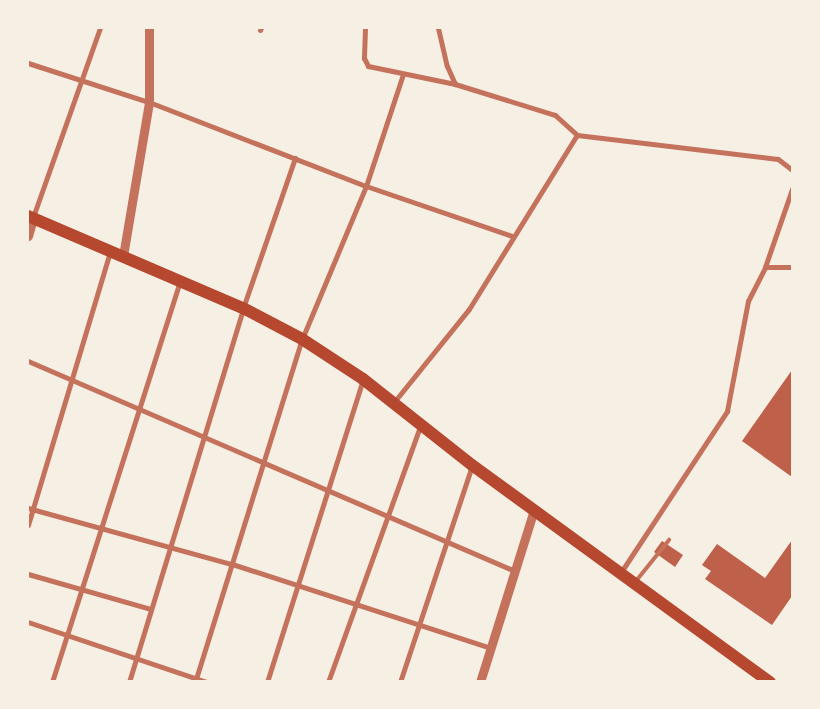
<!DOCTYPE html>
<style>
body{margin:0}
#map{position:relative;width:820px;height:709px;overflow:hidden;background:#f6efe4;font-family:"Nunito Sans",sans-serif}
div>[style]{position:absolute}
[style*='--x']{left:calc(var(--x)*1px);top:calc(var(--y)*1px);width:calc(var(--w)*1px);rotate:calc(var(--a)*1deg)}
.building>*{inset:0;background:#bf614a}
.service>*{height:4px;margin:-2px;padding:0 2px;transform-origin:2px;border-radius:2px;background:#c5725c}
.minor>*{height:5px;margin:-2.5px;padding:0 2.5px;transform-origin:2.5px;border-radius:2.5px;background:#c5725c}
.tertiary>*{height:9px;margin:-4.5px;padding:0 4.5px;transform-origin:4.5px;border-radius:4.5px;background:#c5725c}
.primary>*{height:12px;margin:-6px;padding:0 6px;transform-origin:6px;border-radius:6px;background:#b5482f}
span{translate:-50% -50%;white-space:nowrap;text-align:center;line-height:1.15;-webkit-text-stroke:4px #f6efe4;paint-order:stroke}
.frame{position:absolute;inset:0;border:29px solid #f6efe4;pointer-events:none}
</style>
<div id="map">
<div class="building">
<i style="clip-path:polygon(792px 370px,792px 477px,742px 441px)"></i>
<i style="clip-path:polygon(792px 540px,792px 596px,772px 625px,705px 579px,711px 571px,702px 565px,717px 544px,765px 578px)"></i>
<i style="clip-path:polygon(662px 541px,683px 555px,675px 567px,654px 552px)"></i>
</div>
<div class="service">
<i style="--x:636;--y:581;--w:53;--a:-51.2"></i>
</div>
<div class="minor">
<i style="--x:365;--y:28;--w:30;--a:92"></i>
<i style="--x:364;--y:58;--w:9;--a:63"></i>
<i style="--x:368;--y:66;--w:89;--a:11.7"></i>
<i style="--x:438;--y:28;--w:39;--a:77"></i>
<i style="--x:447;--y:66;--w:20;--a:66"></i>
<i style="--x:455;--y:84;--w:105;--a:17.2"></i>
<i style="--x:555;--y:115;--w:30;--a:42"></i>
<i style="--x:260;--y:30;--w:2;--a:-63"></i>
<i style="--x:28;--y:63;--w:127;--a:17.9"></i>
<i style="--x:149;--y:102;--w:233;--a:21.2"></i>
<i style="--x:366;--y:186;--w:154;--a:18.9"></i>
<i style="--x:577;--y:135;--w:202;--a:6.8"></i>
<i style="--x:778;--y:159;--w:18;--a:38"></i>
<i style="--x:33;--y:217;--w:201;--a:-70.5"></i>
<i style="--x:765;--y:267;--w:27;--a:0"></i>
<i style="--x:28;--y:361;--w:530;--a:23.33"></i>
<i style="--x:394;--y:402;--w:119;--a:-51.1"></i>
<i style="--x:469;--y:309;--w:205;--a:-58.2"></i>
<i style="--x:28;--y:508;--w:212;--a:15.4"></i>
<i style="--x:232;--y:564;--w:271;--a:18"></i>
<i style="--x:28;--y:525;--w:285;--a:-73.3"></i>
<i style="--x:621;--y:572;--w:193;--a:-56.6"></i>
<i style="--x:727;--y:411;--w:112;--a:-79.2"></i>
<i style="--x:748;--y:301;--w:38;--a:-63"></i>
<i style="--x:765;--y:267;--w:83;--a:-70.9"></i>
<i style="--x:28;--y:574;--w:128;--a:15.9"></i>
<i style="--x:28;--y:622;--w:188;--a:18.6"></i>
<i style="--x:52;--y:682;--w:422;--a:-72.3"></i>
<i style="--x:129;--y:682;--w:391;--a:-73"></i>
<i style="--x:243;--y:308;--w:159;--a:-70.9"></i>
<i style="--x:195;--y:682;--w:359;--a:-72.7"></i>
<i style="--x:302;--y:339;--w:166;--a:-67.3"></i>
<i style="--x:366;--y:186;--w:118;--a:-71.7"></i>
<i style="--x:267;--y:682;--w:317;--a:-72.4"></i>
<i style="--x:328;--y:682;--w:272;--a:-70.2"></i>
<i style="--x:400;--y:682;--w:228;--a:-71.6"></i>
</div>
<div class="tertiary">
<i style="--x:28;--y:236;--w:19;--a:-74"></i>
<i style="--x:123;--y:256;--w:156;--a:-80.4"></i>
<i style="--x:149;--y:102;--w:74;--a:-90"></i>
<i style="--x:480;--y:682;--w:180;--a:-72.6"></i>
</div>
<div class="primary">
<i style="--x:28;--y:216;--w:234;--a:23.2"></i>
<i style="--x:243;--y:308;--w:67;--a:27.7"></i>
<i style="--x:302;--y:339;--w:73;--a:33.3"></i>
<i style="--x:363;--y:379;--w:139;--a:38.3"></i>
<i style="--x:472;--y:465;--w:369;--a:36.1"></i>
</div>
<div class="frame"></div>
</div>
